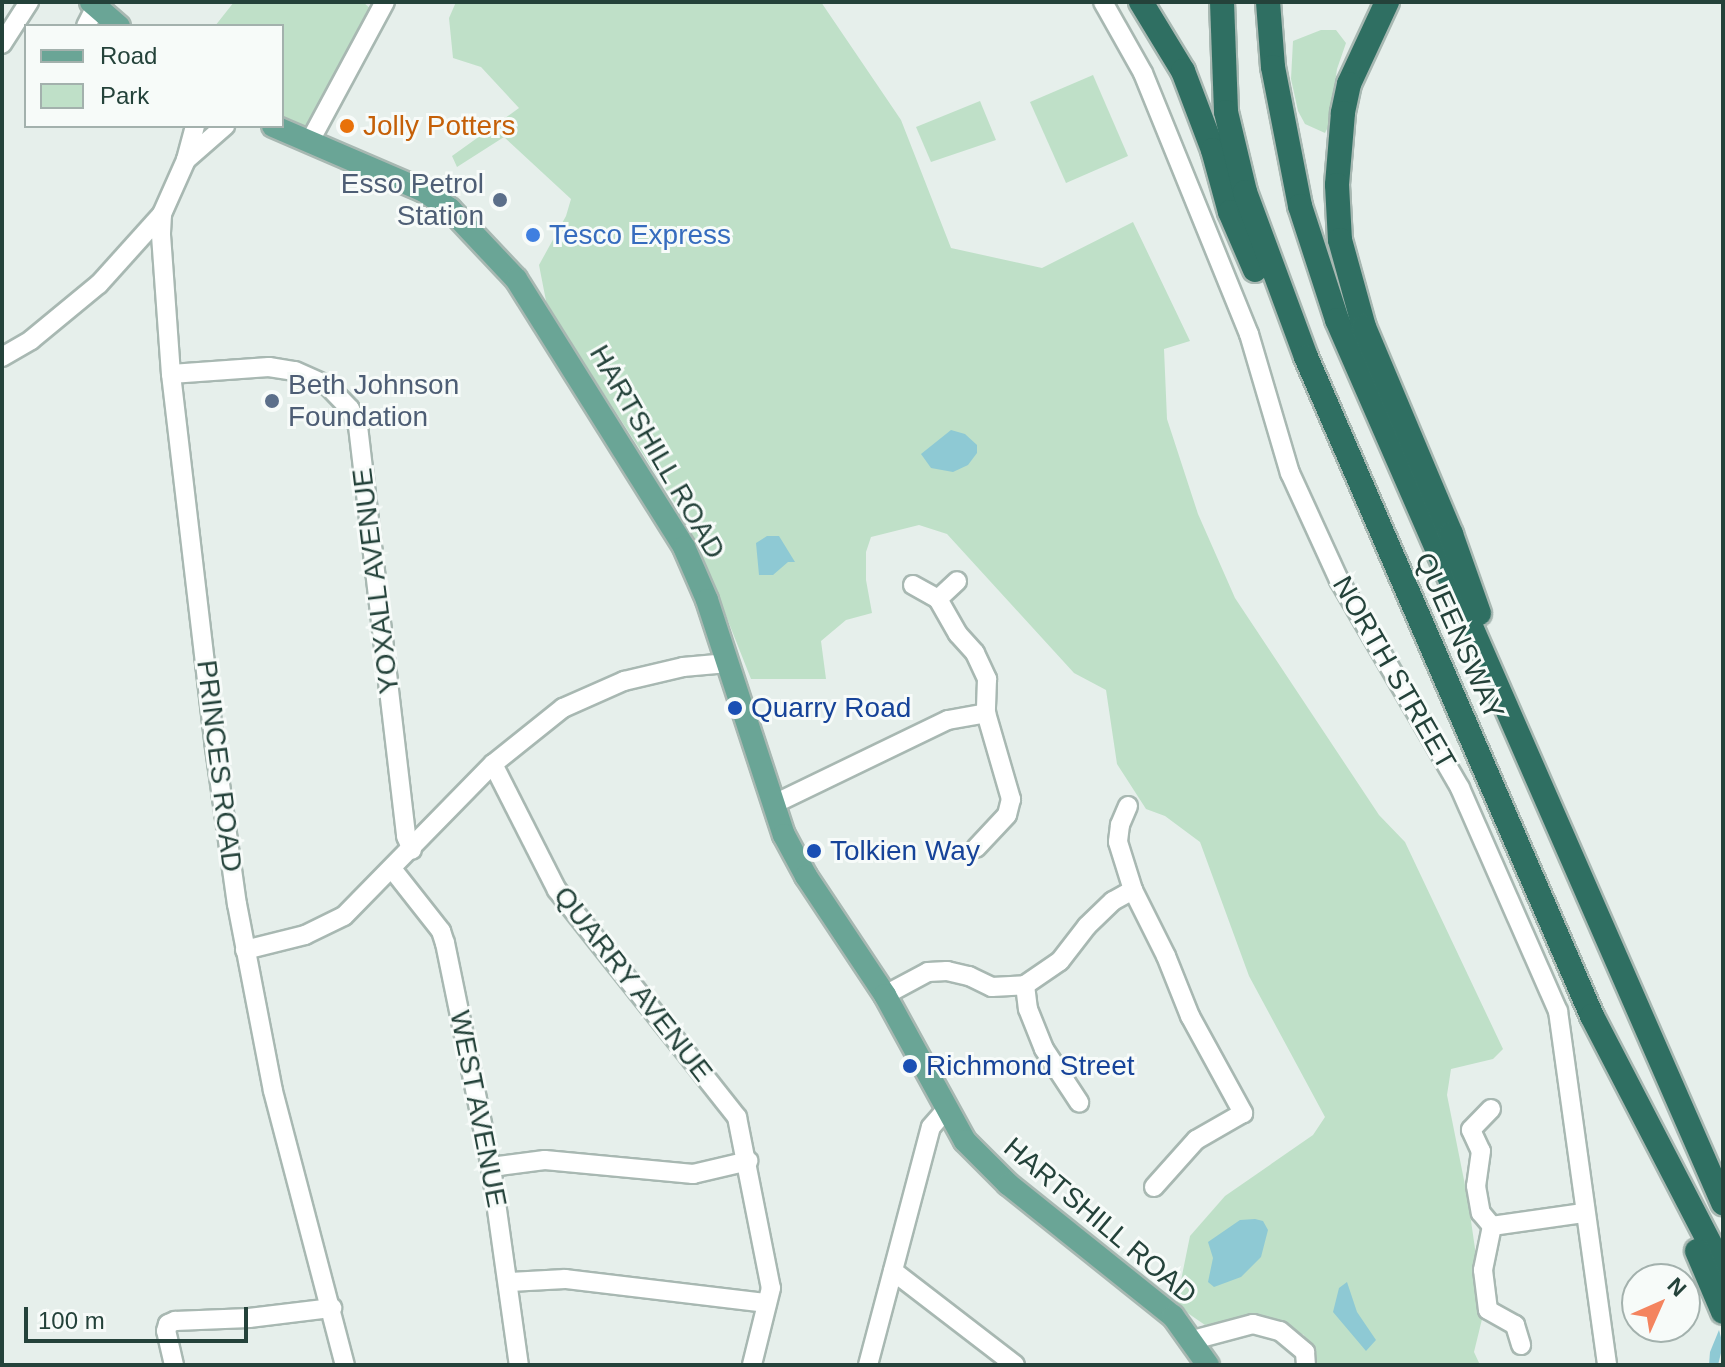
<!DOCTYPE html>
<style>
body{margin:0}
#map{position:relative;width:1725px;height:1367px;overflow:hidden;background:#e6efeb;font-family:Helvetica,sans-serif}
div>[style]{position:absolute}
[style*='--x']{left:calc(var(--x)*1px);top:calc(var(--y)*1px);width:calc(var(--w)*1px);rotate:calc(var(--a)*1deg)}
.green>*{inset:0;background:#bfe0c8}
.water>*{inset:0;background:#8ec9d4}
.roads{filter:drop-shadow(2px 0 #a8b8b2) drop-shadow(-2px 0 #a8b8b2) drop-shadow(0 2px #a8b8b2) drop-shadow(0 -2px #a8b8b2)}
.minor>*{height:18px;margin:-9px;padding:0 9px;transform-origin:9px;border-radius:9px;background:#fff}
.major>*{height:22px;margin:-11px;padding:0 11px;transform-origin:11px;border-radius:11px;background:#6aa596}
.highway>*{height:24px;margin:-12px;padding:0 12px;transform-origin:12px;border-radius:12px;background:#2f6f62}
.dots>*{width:22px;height:22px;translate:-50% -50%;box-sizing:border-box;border:4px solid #f7fbf9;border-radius:50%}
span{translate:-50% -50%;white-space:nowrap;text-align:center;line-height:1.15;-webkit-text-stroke:6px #f7fbf9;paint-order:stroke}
.food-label{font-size:28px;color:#c56008}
.left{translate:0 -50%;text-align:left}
.service-label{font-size:28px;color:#4e5e75}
.right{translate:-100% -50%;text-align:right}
.shop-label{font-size:28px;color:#366cbe}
.street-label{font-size:28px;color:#24423a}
.transit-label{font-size:28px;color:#164399}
.frame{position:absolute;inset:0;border:4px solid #24423a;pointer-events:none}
.legend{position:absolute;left:24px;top:24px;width:260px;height:104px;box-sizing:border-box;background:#f7fbf9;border:2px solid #a3b1ad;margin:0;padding:10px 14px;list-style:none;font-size:24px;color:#24423a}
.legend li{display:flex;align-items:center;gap:16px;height:40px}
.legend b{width:40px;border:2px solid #a3b1ad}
.north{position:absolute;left:1621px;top:1263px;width:80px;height:80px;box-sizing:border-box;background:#f7fbf9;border:2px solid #a3b1ad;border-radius:50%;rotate:45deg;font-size:22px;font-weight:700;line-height:32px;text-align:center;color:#24423a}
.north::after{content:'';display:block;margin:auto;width:28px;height:36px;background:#f4845f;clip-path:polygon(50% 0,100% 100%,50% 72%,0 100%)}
.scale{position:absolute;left:24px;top:1307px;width:224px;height:36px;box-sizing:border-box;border:4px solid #24423a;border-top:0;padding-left:10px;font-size:24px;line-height:28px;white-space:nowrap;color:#24423a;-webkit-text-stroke:6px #f7fbf9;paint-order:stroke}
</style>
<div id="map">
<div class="green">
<i style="clip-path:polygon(234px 2px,363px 2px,372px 10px,307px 130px,282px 116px,282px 26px,215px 26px)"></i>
<i style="clip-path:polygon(456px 2px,821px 2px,901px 120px,951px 248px,1042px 268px,1133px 222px,1190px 341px,1164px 349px,1167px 419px,1198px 514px,1235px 598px,1379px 815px,1405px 842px,1503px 1049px,1493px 1059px,1451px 1069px,1447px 1095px,1468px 1200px,1484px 1311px,1474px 1352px,1480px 1365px,1311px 1365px,1304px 1335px,1257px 1314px,1205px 1325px,1176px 1305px,1190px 1236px,1225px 1196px,1313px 1135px,1325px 1117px,1249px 976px,1200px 842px,1165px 816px,1146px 809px,1117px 764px,1106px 690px,1074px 673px,947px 534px,919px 525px,871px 537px,866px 552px,866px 580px,872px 613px,846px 620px,821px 641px,826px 679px,751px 679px,700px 550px,674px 502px,547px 306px,539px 265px,566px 216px,571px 199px,504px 137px,457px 167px,452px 156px,519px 108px,481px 67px,453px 58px,449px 18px)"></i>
<i style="clip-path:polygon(1321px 30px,1336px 30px,1346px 43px,1337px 69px,1329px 125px,1325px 133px,1305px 124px,1298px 111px,1291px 79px,1293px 41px)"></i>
<i style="clip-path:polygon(1093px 75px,1128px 156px,1066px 183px,1030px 102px)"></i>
<i style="clip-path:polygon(980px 101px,996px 140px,931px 162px,916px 127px)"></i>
</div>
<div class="water">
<i style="clip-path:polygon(951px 430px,965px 434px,977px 445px,977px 453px,968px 465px,953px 472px,931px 468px,921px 454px)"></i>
<i style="clip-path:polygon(767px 536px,779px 536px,795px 562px,788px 562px,773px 575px,759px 575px,756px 543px)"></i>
<i style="clip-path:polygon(1255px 1219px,1263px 1221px,1268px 1230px,1261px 1257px,1241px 1277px,1214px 1287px,1208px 1282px,1213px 1258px,1208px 1242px,1240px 1220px)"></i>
<i style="clip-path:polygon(1347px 1282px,1357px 1312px,1376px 1340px,1366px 1351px,1333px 1312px,1339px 1288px)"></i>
<i style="clip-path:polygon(1719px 1330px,1723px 1345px,1718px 1365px,1709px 1365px,1710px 1352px)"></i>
</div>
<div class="roads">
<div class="minor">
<i style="--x:1103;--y:2;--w:81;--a:60.6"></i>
<i style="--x:1143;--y:73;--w:282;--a:67.9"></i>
<i style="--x:1249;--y:334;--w:145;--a:73.6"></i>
<i style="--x:1290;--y:473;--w:118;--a:65.4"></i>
<i style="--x:1339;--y:580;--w:241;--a:59.8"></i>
<i style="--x:1460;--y:788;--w:244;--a:66.3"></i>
<i style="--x:1558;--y:1011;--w:357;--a:82.1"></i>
<i style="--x:86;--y:26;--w:22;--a:-63"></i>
<i style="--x:2;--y:44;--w:50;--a:-57.3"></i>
<i style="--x:195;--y:126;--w:35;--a:105"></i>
<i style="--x:186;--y:160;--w:59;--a:114"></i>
<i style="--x:162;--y:214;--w:21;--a:93"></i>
<i style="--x:161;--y:235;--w:139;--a:85.9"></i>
<i style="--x:171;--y:374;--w:370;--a:83.3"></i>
<i style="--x:214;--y:741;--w:165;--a:82"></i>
<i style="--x:237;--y:904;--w:190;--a:79.1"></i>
<i style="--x:273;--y:1091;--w:283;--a:75.3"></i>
<i style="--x:310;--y:141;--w:158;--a:-61.7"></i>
<i style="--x:186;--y:160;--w:52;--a:-41.1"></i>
<i style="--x:2;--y:357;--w:34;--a:-30"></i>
<i style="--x:31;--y:340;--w:88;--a:-39.5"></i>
<i style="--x:99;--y:284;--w:94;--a:-48"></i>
<i style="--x:171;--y:374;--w:98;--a:-4.1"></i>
<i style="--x:269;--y:367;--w:26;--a:9"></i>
<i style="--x:295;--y:371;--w:35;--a:24"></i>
<i style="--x:327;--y:385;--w:33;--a:46"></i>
<i style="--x:350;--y:409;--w:19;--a:65"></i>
<i style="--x:358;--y:426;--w:413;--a:83.3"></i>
<i style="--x:406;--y:836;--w:15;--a:67"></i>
<i style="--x:913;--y:585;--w:29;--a:29"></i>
<i style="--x:938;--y:599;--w:40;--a:60.3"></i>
<i style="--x:958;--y:634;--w:25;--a:48"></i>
<i style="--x:975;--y:653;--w:29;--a:65"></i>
<i style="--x:987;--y:679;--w:34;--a:92"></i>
<i style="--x:986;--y:713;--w:90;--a:73.8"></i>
<i style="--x:1011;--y:799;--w:16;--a:104"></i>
<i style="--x:1007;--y:815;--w:45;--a:133.2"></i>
<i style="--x:938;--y:599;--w:26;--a:-43"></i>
<i style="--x:493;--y:764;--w:141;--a:63.1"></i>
<i style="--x:557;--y:890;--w:290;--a:51.6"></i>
<i style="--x:737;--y:1117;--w:174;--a:78.8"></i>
<i style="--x:771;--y:1288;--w:79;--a:103.9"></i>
<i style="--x:774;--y:804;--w:193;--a:-25.8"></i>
<i style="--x:948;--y:720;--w:39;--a:-10"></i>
<i style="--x:1128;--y:806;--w:21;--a:113"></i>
<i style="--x:1120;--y:825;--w:17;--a:97"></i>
<i style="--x:1118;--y:842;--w:50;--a:72.6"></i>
<i style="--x:393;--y:870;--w:78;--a:51.8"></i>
<i style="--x:441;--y:931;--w:13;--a:72"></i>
<i style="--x:445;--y:943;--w:229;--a:78.4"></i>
<i style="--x:491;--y:1167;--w:200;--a:82"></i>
<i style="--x:245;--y:950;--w:62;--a:-14"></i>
<i style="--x:305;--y:935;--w:43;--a:-26"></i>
<i style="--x:344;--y:916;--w:213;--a:-45.6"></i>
<i style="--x:493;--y:764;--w:90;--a:-38.7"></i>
<i style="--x:563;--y:708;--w:67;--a:-23.9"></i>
<i style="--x:624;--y:681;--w:61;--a:-13.3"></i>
<i style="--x:683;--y:667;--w:45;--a:-5.1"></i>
<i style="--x:1025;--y:985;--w:24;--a:83"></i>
<i style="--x:1028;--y:1009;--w:43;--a:68.2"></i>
<i style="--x:1044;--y:1049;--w:64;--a:56.6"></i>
<i style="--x:885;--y:995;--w:49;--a:-28.1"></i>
<i style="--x:928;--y:972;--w:19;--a:-3"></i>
<i style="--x:947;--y:971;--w:23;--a:13"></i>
<i style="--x:969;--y:976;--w:25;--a:26"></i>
<i style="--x:992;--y:987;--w:33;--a:-3"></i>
<i style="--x:1025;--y:985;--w:42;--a:-34.4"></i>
<i style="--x:1060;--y:961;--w:44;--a:-52.4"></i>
<i style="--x:1087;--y:926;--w:36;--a:-44"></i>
<i style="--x:1113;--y:901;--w:23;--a:-29"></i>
<i style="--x:1133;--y:890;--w:74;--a:63.4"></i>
<i style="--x:1166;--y:956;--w:65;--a:68.2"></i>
<i style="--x:1190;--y:1016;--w:111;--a:61.3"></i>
<i style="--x:1243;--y:1113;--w:54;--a:150.1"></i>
<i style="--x:1196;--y:1140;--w:63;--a:131.8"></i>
<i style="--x:1491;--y:1109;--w:29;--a:134"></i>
<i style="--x:1471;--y:1130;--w:23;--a:65"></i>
<i style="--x:1481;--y:1151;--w:35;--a:98"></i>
<i style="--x:1476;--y:1186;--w:27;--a:80"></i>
<i style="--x:1481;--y:1213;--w:17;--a:50"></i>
<i style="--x:491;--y:1167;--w:54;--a:-7.4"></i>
<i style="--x:545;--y:1160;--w:149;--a:5.4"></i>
<i style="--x:693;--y:1174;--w:57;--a:-13.3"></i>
<i style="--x:1492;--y:1226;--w:45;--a:101.6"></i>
<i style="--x:1483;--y:1270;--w:40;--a:82.9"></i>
<i style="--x:1488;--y:1310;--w:31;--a:29"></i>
<i style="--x:1515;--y:1325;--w:21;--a:73"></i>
<i style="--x:1492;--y:1226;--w:92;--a:-8.1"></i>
<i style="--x:893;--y:1271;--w:154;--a:37.6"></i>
<i style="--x:510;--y:1282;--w:55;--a:-3.1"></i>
<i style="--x:565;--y:1279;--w:203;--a:6.8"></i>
<i style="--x:1193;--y:1340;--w:62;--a:-14.9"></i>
<i style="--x:1253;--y:1324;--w:28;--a:15"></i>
<i style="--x:1280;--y:1331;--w:33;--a:40"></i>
<i style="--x:1305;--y:1352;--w:13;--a:86"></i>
<i style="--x:174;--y:1365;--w:35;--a:-103"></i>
<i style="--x:166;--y:1331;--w:7;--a:-74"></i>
<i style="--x:168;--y:1324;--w:8;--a:-23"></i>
<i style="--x:175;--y:1321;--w:74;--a:-2.3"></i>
<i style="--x:249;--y:1318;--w:84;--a:-6.9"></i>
<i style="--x:868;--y:1365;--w:246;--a:-75.2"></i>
<i style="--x:931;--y:1127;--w:23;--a:-49"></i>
</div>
<div class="major">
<i style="--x:91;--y:2;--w:37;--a:41"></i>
<i style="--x:273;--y:126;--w:164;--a:23.3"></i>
<i style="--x:424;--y:191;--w:32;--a:35"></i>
<i style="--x:450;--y:209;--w:96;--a:46.7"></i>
<i style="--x:516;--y:279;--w:316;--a:57.9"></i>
<i style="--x:684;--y:547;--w:58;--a:66.5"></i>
<i style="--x:707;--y:600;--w:247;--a:71.9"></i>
<i style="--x:784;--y:835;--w:47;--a:61.8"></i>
<i style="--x:806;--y:876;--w:143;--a:56.4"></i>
<i style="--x:885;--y:995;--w:166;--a:61.3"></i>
<i style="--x:965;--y:1141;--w:61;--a:45"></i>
<i style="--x:1008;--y:1184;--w:211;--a:38.7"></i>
<i style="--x:1173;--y:1316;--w:60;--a:54.5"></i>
</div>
<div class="highway">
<i style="--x:1141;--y:2;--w:81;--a:58.7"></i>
<i style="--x:1183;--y:71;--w:85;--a:69.2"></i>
<i style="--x:1213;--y:150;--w:64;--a:74.7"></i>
<i style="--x:1230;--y:212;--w:63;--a:66.7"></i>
<i style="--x:1222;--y:2;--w:110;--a:87.9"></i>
<i style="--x:1226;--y:112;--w:82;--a:76.6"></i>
<i style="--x:1245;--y:192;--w:176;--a:69.7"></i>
<i style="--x:1306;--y:357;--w:718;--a:66.54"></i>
<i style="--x:1592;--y:1016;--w:285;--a:62.6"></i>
<i style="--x:1268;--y:2;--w:65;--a:85.6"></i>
<i style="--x:1273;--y:67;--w:142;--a:79"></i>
<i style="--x:1300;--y:206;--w:120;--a:72"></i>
<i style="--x:1337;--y:320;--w:964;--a:66.39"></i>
<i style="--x:1387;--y:2;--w:90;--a:114.9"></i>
<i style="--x:1349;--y:84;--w:30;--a:102"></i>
<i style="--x:1343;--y:113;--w:72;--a:94.8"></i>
<i style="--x:1337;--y:185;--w:55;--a:86.9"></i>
<i style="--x:1340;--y:240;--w:90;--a:74.6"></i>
<i style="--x:1364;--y:327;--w:225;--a:67.2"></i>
<i style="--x:1451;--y:534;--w:84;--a:70.5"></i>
<i style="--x:1697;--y:1251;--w:66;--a:66.9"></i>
</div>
</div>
<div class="dots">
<i style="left:347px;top:126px;background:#e8710a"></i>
<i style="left:500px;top:200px;background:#5c6f8a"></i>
<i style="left:533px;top:235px;background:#3f7fe0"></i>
<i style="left:272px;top:401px;background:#5c6f8a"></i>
<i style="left:735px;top:708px;background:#1a4fb4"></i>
<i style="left:814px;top:851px;background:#1a4fb4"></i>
<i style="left:910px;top:1066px;background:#1a4fb4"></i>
</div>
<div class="food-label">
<span class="left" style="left:363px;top:126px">Jolly Potters</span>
</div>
<div class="service-label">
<span class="right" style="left:484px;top:200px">Esso Petrol<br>Station</span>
<span class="left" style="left:288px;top:401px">Beth Johnson<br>Foundation</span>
</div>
<div class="shop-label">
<span class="left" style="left:549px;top:235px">Tesco Express</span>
</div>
<div class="street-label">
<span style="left:657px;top:452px;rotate:60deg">HARTSHILL ROAD</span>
<span style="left:376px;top:581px;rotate:-97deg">YOXALL AVENUE</span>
<span style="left:1459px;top:636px;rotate:66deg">QUEENSWAY</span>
<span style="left:1394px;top:673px;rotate:60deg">NORTH STREET</span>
<span style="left:219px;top:766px;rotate:83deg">PRINCES ROAD</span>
<span style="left:633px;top:984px;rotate:52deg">QUARRY AVENUE</span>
<span style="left:478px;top:1109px;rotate:79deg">WEST AVENUE</span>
<span style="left:1100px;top:1221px;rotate:40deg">HARTSHILL ROAD</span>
</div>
<div class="transit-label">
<span class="left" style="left:751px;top:708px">Quarry Road</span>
<span class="left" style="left:830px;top:851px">Tolkien Way</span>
<span class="left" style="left:926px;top:1066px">Richmond Street</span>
</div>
<div class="frame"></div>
<ul class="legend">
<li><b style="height:10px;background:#6aa596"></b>Road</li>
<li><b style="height:22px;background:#bfe0c8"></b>Park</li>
</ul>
<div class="north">N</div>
<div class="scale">100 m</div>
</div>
